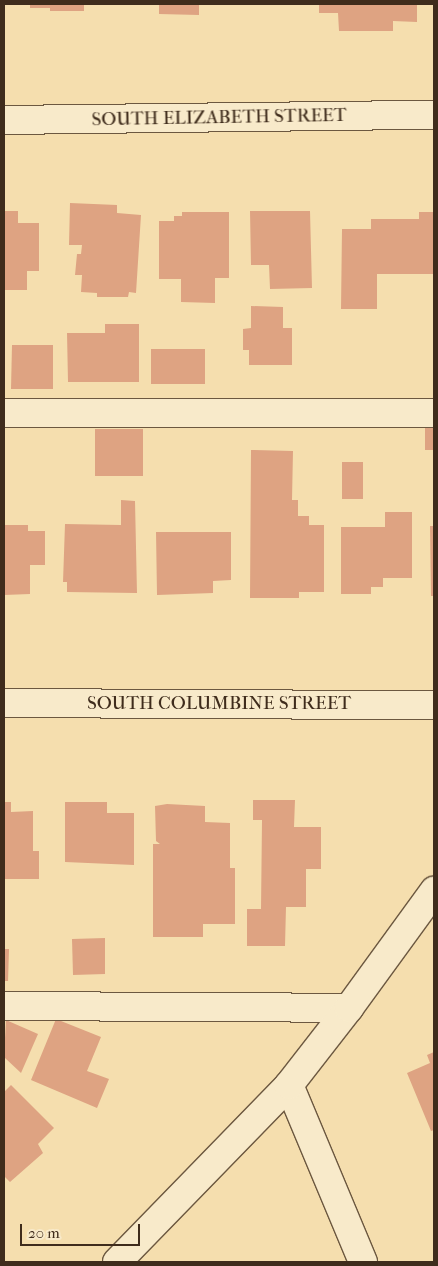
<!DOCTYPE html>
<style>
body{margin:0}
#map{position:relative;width:438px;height:1266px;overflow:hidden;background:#f5deae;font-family:"IM FELL French Canon",serif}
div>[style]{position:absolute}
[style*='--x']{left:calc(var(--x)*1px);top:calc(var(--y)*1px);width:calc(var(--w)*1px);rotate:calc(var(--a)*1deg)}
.building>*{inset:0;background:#dea382}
.roads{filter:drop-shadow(1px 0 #6c5840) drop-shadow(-1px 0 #6c5840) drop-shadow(0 1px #6c5840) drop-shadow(0 -1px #6c5840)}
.minor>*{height:28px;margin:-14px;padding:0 14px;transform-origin:14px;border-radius:14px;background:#f8eaca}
span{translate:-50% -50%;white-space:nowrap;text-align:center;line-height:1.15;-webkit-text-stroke:4.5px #f8eaca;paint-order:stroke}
.street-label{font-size:19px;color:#3f2c1c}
.frame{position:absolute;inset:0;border:5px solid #3f2c1c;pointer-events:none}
.scale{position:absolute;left:20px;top:1224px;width:120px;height:22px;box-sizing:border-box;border:2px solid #3f2c1c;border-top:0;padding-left:6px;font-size:15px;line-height:18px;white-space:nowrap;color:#3f2c1c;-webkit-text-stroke:4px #f8eaca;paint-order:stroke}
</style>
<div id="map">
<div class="building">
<i style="clip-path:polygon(30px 4px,84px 4px,84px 11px,50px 11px,50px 8px,30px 8px)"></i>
<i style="clip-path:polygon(159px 4px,199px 4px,199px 15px,159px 14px)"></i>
<i style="clip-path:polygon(319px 4px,417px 4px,417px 22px,393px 21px,393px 31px,339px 31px,338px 13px,319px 13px)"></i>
<i style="clip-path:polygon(70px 203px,117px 205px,117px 213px,141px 215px,136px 293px,129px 292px,128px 297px,97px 297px,97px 293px,81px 292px,82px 275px,75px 275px,77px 254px,81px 254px,82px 245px,69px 245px)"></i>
<i style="clip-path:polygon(4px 211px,18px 211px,18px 223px,39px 223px,39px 271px,27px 271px,27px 290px,4px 290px)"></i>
<i style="clip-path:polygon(250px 211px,310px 211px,312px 288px,270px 289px,269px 265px,251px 265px)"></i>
<i style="clip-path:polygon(182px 212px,229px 212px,229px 278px,215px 278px,215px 303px,181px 302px,181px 279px,159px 279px,159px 221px,174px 221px,174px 216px,182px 216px)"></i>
<i style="clip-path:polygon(419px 212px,434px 212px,434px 274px,377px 274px,377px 309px,341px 309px,342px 229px,371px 229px,371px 219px,419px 219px)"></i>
<i style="clip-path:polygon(251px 306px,283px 307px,283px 328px,292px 328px,292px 365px,249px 365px,249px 350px,243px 350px,243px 329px,251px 328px)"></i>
<i style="clip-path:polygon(105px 324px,139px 324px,139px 382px,68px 382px,67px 333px,105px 333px)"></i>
<i style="clip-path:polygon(12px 345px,53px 345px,53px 389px,11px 389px)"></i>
<i style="clip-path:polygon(151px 349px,205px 349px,205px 384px,151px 384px)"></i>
<i style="clip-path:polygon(425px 426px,434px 426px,434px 450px,425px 450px)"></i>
<i style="clip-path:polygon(95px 429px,143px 429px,143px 476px,95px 476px)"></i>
<i style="clip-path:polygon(251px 450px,293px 451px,292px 500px,298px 500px,298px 516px,309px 516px,309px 525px,324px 525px,324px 592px,299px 592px,299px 598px,250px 598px)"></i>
<i style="clip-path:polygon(342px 462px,363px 462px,363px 499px,342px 499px)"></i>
<i style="clip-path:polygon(121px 500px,135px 501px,137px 593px,67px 592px,67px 582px,63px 582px,65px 524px,121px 525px)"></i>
<i style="clip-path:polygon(385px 512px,412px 512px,412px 578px,383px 578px,383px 587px,371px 587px,371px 594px,341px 594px,341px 527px,385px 527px)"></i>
<i style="clip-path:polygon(4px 525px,28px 525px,28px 531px,45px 531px,45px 565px,30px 565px,30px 594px,4px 595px)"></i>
<i style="clip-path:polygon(430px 526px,434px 526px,434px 596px,431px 596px)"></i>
<i style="clip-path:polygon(156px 532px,231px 532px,231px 580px,213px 581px,213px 593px,157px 595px)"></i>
<i style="clip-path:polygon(253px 800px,295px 800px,294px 827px,321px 827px,321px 869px,306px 869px,306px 907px,286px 907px,285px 946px,247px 946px,247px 909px,261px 909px,262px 820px,253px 820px)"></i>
<i style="clip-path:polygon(4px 802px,11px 802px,11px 812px,33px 811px,33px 851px,39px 851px,39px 879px,4px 879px)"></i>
<i style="clip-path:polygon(65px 802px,107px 802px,107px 813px,134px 813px,134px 865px,65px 862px)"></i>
<i style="clip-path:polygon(167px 804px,205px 806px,205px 822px,230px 823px,230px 868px,235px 868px,235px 924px,203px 924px,203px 937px,153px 937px,153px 844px,160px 844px,156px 841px,155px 806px)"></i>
<i style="clip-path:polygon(105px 938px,105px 974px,73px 975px,72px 939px)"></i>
<i style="clip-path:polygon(4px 949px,9px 949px,8px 981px,4px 981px)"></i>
<i style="clip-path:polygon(56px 1019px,101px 1037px,87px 1071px,109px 1079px,97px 1108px,31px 1080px)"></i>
<i style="clip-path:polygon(6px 1020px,38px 1034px,21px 1073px,4px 1057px)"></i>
<i style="clip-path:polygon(434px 1052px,434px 1130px,431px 1131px,407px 1073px,430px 1063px,427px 1055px)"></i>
<i style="clip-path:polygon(11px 1085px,54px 1128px,38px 1144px,43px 1153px,10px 1182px,4px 1176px,4px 1092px)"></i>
</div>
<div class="roads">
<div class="minor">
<i style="--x:4;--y:120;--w:430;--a:-0.7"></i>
<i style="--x:4;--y:413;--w:430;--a:0"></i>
<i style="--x:4;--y:703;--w:430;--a:0.3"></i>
<i style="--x:4;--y:1006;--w:345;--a:0.3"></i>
<i style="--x:289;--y:1085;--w:192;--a:67.3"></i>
<i style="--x:117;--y:1262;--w:247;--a:-45.8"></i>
<i style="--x:289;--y:1085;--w:98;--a:-52.1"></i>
<i style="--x:349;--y:1008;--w:145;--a:-54"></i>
</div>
</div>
<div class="street-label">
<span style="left:219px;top:118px;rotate:-1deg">SOUTH ELIZABETH STREET</span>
<span style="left:219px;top:704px">SOUTH COLUMBINE STREET</span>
</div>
<div class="frame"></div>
<div class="scale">20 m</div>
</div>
